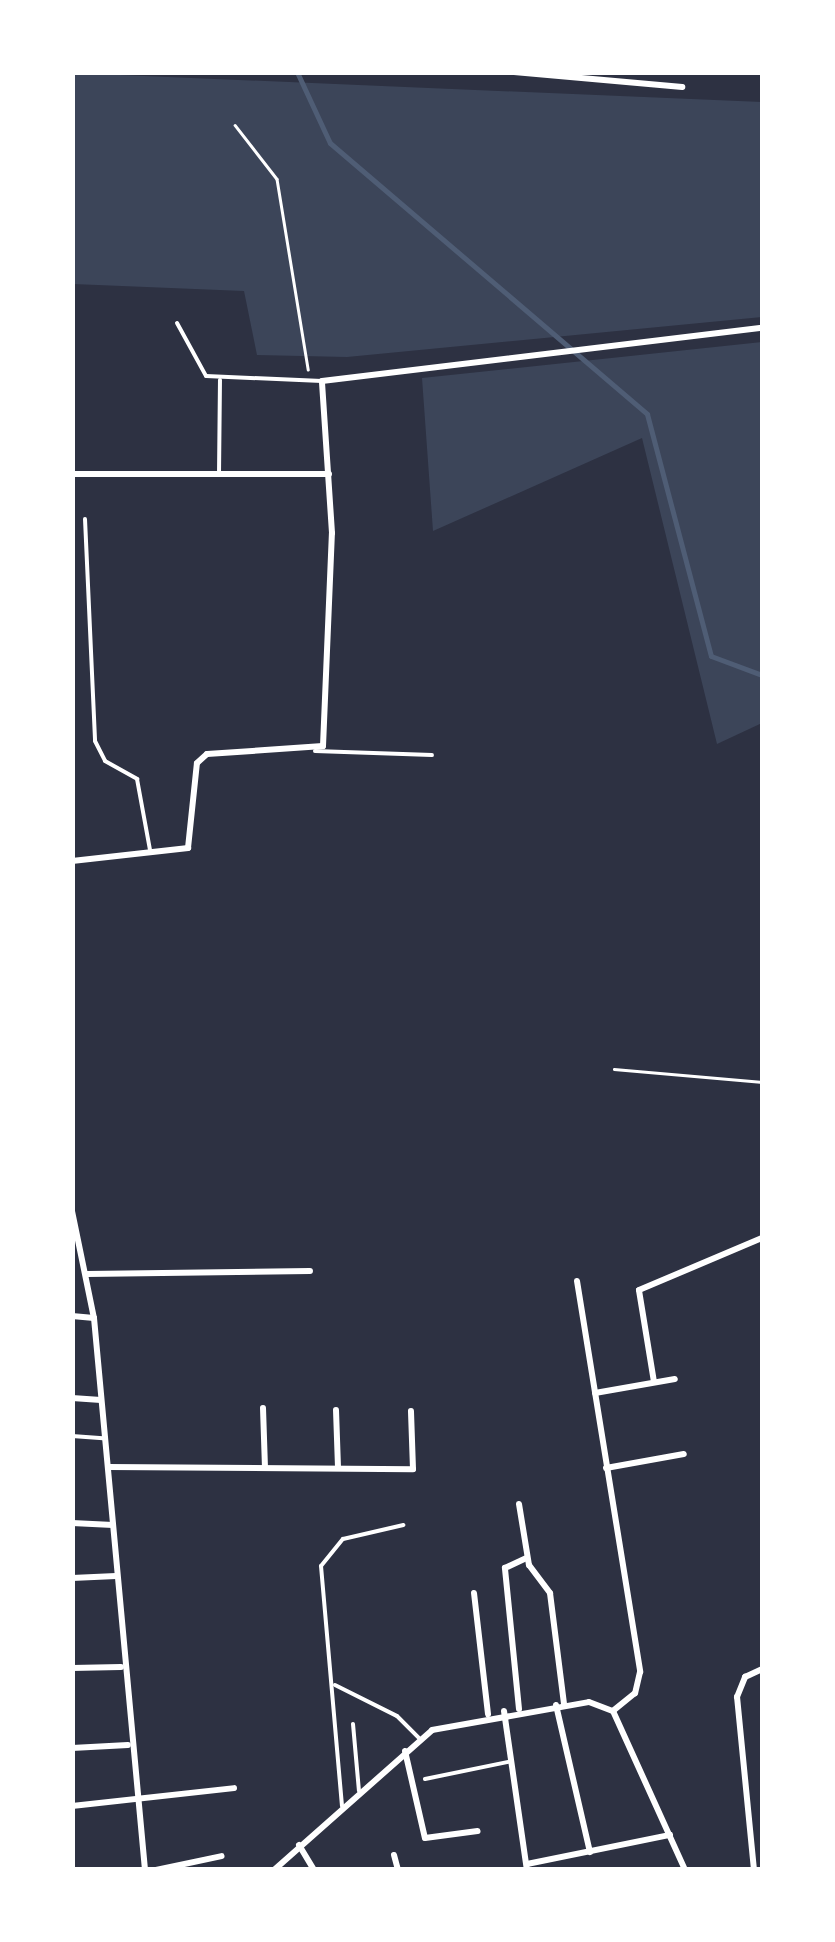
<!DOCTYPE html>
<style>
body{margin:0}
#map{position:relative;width:835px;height:1942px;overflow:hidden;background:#2d3142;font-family:"DejaVu Sans",sans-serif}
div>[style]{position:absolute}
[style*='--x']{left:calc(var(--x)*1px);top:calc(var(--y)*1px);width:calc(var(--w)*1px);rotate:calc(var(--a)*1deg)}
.green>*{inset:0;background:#3c4559}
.stream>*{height:5px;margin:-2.5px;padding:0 2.5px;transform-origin:2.5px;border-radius:2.5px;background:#4f5d75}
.path>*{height:2.5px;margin:-1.25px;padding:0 1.25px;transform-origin:1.25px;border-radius:1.25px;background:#fff}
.service>*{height:4px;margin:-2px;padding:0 2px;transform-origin:2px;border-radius:2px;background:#fff}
.minor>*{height:6px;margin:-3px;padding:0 3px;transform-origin:3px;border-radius:3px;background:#fff}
span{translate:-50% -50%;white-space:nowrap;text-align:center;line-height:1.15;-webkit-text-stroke:8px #fff;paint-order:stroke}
.frame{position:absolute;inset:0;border:75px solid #fff;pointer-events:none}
</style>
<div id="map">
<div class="green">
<i style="clip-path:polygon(73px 73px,762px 102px,762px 317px,347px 357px,257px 355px,244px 291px,73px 284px)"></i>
<i style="clip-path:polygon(762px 342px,762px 723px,717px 744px,642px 438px,433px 531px,422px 378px)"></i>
</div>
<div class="stream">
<i style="--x:297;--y:72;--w:78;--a:65.1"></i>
<i style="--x:330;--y:143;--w:417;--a:40.5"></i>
<i style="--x:647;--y:414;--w:250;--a:75.2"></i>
<i style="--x:711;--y:656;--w:54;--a:20.4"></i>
</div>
<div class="path">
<i style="--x:235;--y:125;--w:68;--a:52.1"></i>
<i style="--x:277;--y:179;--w:193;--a:80.7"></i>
<i style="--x:614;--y:1069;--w:149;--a:5"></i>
</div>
<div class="service">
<i style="--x:177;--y:323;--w:60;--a:61.3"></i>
<i style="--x:206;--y:376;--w:116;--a:2.5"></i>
<i style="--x:219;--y:474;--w:94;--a:-89.4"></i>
<i style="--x:85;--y:519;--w:222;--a:87.4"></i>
<i style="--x:95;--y:741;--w:22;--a:63"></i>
<i style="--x:105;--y:761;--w:37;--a:29"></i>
<i style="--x:137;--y:779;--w:72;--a:79.6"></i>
<i style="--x:315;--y:751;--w:117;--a:2"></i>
<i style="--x:72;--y:1436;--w:31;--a:4"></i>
<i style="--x:335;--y:1685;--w:69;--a:26.6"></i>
<i style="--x:397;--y:1716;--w:33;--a:45"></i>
<i style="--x:353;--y:1724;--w:67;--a:84.9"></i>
<i style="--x:425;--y:1779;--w:85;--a:-11.6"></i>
<i style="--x:342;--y:1806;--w:241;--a:-95"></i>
<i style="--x:321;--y:1566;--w:35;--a:-51"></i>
<i style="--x:343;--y:1539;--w:62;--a:-13.1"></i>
</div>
<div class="minor">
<i style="--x:514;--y:72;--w:169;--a:5.1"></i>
<i style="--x:72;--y:474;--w:257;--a:0"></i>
<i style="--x:72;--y:861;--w:117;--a:-6.4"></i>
<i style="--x:188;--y:848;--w:85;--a:-84"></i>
<i style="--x:197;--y:763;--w:13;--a:-42"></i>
<i style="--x:207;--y:754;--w:116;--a:-3.9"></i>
<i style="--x:323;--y:746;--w:213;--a:-87.6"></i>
<i style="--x:332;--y:533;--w:152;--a:-93.8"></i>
<i style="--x:322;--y:381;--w:443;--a:-6.9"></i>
<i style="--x:72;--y:1211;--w:109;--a:78.4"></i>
<i style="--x:94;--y:1318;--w:554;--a:84.72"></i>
<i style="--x:87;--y:1274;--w:223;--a:-0.8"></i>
<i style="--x:577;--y:1281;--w:396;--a:80.8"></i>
<i style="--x:640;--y:1672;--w:22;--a:103"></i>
<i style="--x:635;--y:1693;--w:28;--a:141"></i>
<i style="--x:72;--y:1316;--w:22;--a:5"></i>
<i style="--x:654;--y:1382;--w:93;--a:-99.3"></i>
<i style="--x:639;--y:1290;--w:134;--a:-22.9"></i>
<i style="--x:595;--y:1393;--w:81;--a:-9.9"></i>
<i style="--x:72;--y:1398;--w:29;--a:4"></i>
<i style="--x:263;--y:1408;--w:60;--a:88.1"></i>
<i style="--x:336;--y:1410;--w:58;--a:88"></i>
<i style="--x:108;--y:1467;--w:305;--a:0.4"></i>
<i style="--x:413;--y:1469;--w:58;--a:-92"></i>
<i style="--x:606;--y:1468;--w:79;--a:-10.2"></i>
<i style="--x:519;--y:1504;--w:62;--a:80.7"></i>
<i style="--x:529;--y:1565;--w:35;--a:53"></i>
<i style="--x:550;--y:1593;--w:112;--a:82.8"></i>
<i style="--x:72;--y:1523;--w:41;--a:2.8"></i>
<i style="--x:72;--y:1578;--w:44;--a:-2.6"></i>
<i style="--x:474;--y:1593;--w:122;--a:83.4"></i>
<i style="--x:72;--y:1668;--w:49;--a:-1.2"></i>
<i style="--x:556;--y:1705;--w:151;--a:77"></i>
<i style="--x:519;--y:1709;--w:142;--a:-95.7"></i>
<i style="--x:505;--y:1568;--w:23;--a:-25"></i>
<i style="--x:504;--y:1711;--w:161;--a:81.8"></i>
<i style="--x:72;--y:1748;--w:56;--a:-3.1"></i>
<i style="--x:405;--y:1751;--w:89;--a:77.1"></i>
<i style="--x:425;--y:1838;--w:53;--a:-7.5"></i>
<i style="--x:72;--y:1806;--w:163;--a:-6.3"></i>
<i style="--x:299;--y:1845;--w:29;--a:59"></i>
<i style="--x:394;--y:1855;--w:16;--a:75"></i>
<i style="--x:527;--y:1864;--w:146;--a:-11.5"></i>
<i style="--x:156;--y:1870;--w:67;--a:-12"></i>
<i style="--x:274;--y:1870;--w:211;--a:-41.5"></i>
<i style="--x:432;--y:1730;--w:159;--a:-10.1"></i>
<i style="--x:589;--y:1702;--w:26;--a:21"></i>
<i style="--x:613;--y:1711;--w:175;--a:65.6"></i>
<i style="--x:754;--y:1870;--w:174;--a:-95.6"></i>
<i style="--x:737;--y:1697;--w:22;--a:-68"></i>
<i style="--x:745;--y:1677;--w:19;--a:-25"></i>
</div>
<div class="frame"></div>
</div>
